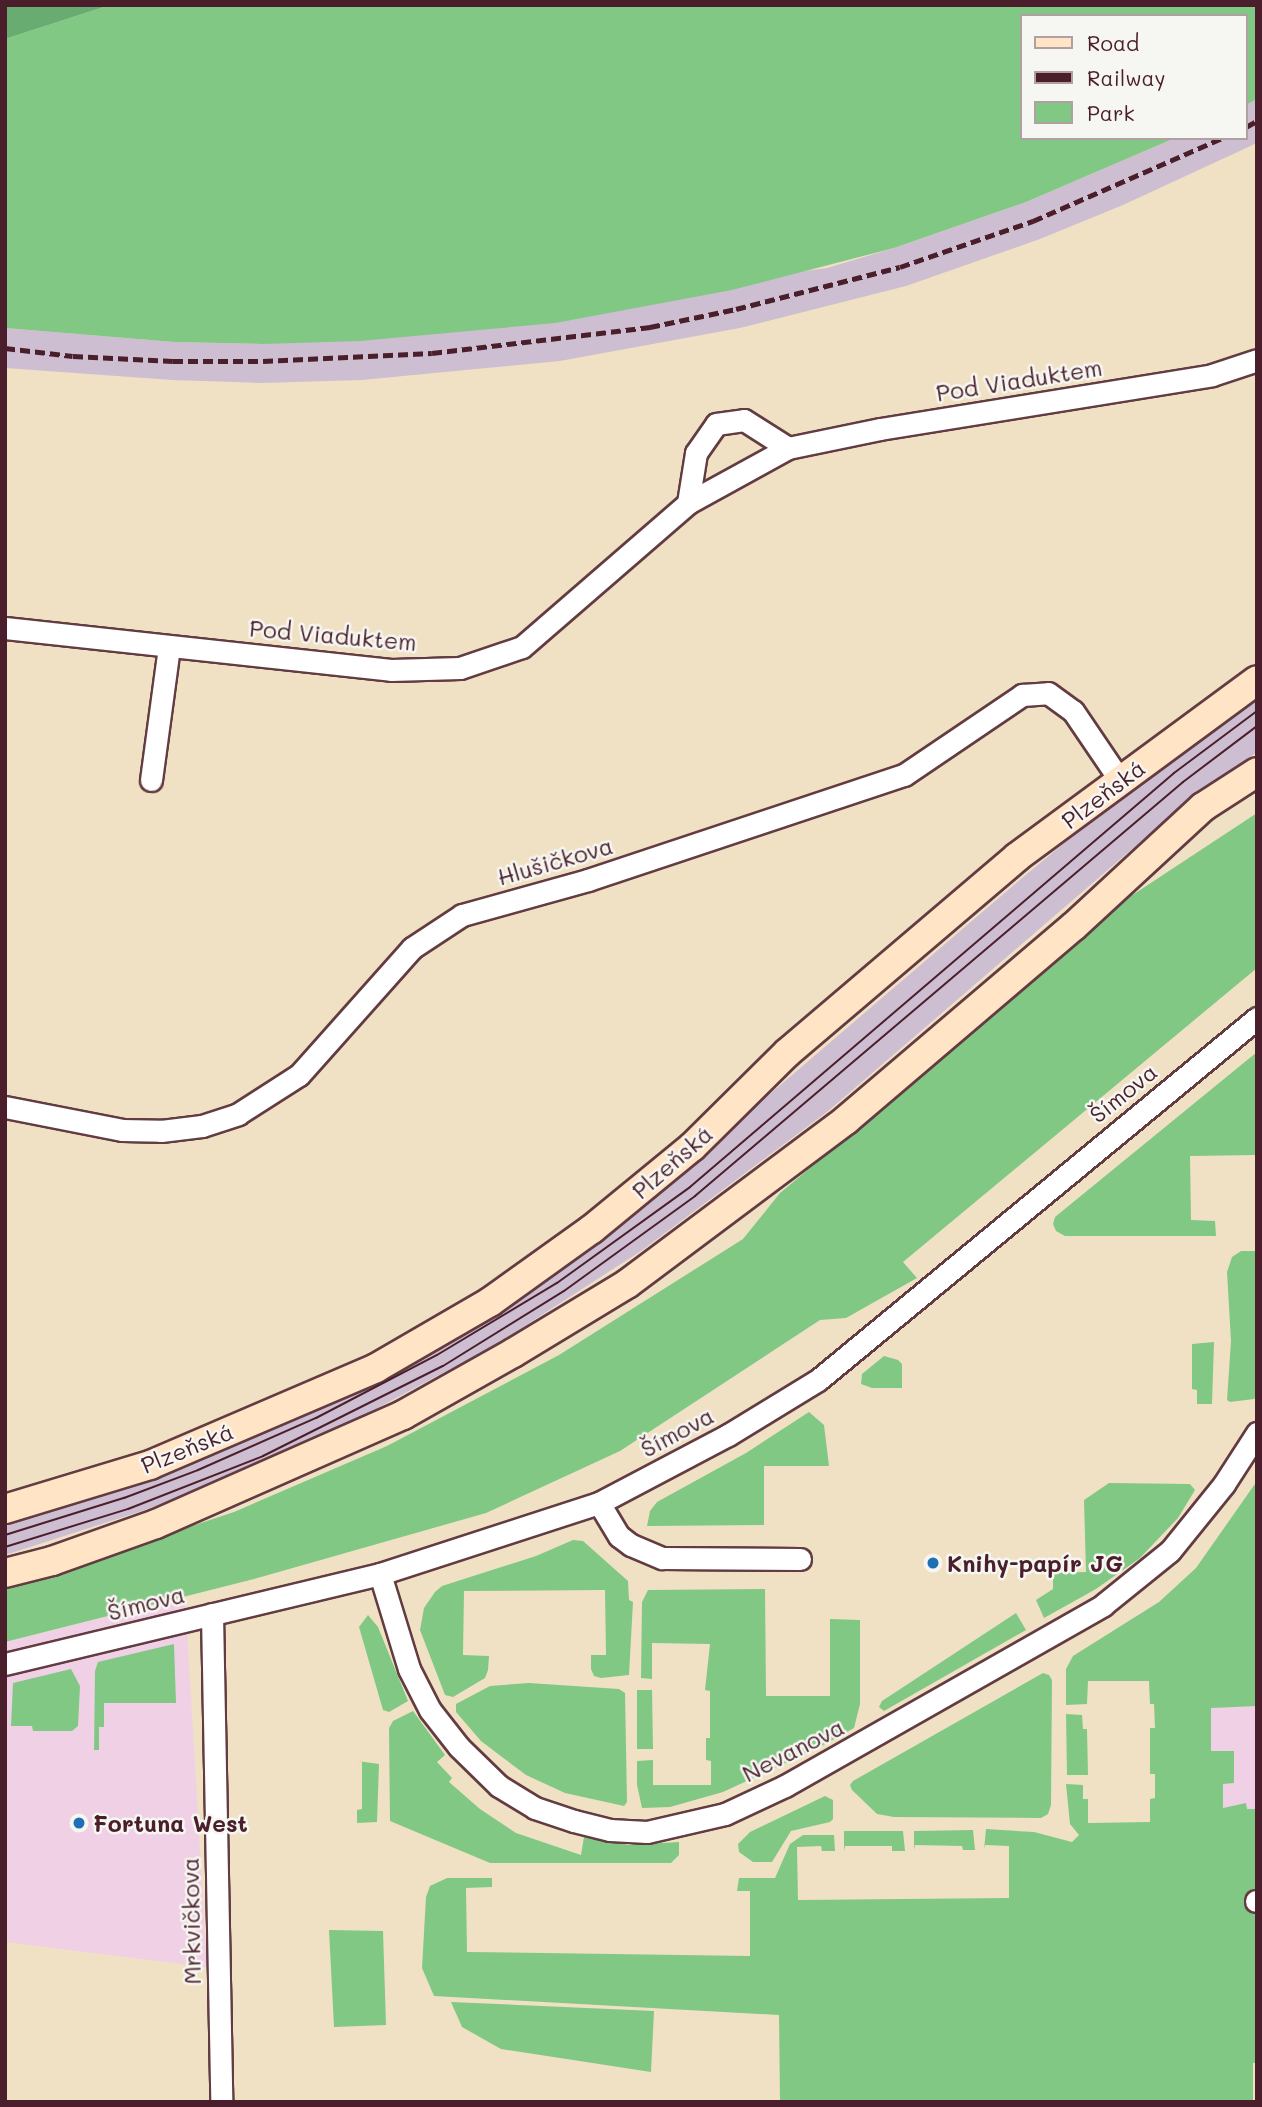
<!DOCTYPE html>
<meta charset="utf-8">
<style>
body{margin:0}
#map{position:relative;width:1262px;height:2107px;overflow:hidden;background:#f0e1c5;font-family:Mali,sans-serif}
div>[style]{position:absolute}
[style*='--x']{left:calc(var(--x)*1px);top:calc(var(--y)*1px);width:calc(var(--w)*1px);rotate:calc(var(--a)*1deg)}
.built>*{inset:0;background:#f0d0e4}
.industrial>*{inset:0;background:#cebed1}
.green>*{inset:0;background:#81c884}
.forest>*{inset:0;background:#68ac72}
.roads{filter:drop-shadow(2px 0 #633c42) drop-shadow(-2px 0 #633c42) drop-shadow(0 2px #633c42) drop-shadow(0 -2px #633c42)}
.minor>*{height:21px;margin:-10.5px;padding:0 10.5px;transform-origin:10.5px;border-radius:10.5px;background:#fff}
.secondary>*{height:28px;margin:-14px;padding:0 14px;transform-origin:14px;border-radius:14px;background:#ffe4c6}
.tram>*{height:2px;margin:-1px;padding:0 1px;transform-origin:1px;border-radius:1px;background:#4a1f2b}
.rail>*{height:5px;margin-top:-2.5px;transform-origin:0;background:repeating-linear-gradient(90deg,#4a1f2b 0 10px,transparent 0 15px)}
.dots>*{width:19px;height:19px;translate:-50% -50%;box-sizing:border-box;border:4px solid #f6f6f2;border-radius:50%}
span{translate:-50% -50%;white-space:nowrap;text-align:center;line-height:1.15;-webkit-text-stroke:5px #f6f6f2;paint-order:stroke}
.street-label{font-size:23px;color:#4a1f2b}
.poi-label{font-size:23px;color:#4a1f2b;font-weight:700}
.left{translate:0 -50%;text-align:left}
.frame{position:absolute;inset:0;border:7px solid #4a1f2b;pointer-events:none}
.legend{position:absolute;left:1020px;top:14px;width:228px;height:126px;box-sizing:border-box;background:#f6f6f2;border:2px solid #b1a0a2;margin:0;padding:9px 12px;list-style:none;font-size:21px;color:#4a1f2b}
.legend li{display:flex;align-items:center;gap:14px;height:35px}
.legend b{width:35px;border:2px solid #b1a0a2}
</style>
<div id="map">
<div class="built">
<i style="clip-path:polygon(1230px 1537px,1257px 1537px,1257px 1880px,1189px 1880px)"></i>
<i style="clip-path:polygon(185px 1597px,207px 1967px,5px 1942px,5px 1642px)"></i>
</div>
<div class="industrial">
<i style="clip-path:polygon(1257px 99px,1257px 143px,1123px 205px,1040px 239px,906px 286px,740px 328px,560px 361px,362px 380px,262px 383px,172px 380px,5px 368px,5px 328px,174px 342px,262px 344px,827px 268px,894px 248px,1026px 202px,1175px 138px,1246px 138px,1246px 105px)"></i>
<i style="clip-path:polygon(1257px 696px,1257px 752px,1182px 806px,827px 1112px,641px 1251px,495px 1345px,357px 1419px,213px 1485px,139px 1512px,5px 1555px,5px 1526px,130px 1487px,202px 1459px,344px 1396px,659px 1189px,1022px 878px,1125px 793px)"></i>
</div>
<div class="green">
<i style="clip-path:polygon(110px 5px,1257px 5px,1257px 99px,1246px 105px,1246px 16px,1022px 16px,1022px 138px,1175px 138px,1026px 202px,894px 248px,732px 290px,555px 323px,360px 341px,262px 344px,174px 342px,5px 328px,5px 39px)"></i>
<i style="clip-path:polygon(1257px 813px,1257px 968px,903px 1262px,917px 1278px,846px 1318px,820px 1320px,620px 1451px,486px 1513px,254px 1579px,5px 1642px,5px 1588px,234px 1512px,387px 1446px,559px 1355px,743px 1239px,780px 1193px,1052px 966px,1131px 896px)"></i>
<i style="clip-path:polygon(1257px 1052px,1257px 1155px,1190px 1156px,1191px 1220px,1215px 1221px,1216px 1236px,1065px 1236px,1056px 1231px,1053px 1224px,1055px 1217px)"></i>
<i style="clip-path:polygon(1241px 1251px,1257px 1251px,1257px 1395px,1254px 1399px,1230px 1402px,1227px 1400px,1231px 1341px,1227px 1272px,1232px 1257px)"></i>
<i style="clip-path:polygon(1214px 1342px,1212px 1404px,1197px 1404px,1197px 1390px,1192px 1389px,1192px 1344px)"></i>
<i style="clip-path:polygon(884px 1356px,898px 1360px,902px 1364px,902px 1388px,872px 1388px,861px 1384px,862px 1374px)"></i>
<i style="clip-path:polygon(809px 1412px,824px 1425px,829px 1466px,764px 1466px,764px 1525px,647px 1526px,650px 1511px,657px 1502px,746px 1453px)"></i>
<i style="clip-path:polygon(1257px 1481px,1257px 1706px,1211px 1708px,1211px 1751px,1234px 1751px,1234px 1783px,1223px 1784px,1223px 1808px,1246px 1803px,1247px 1809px,1257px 1809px,1257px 2063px,1253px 2063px,1253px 2102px,780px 2102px,779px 2015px,434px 1996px,422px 1968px,426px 1897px,430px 1886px,447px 1878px,492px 1878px,492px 1887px,466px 1888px,467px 1952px,750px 1956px,750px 1891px,737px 1891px,739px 1878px,775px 1878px,790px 1844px,803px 1835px,834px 1835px,835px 1851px,822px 1851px,821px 1846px,797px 1847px,798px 1900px,1009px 1898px,1009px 1846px,985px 1845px,984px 1850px,986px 1829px,1034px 1832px,1072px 1842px,1079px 1835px,1070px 1824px,1066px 1784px,1083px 1785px,1083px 1799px,1088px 1799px,1088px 1823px,1150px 1822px,1150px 1799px,1155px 1798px,1155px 1774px,1150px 1774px,1150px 1728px,1155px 1728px,1154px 1704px,1150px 1704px,1149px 1681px,1088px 1681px,1087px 1704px,1066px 1705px,1066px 1669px,1073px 1656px,1159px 1602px,1196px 1568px)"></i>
<i style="clip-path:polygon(1109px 1483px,1190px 1484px,1195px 1490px,1178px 1518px,1140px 1558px,1096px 1589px,1044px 1618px,1036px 1600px,1053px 1589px,1053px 1573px,1086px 1572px,1084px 1500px)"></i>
<i style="clip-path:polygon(573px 1540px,583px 1541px,628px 1581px,629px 1600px,633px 1602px,629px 1675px,601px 1678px,594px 1676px,591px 1669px,591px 1655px,606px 1655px,605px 1590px,464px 1591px,463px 1655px,489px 1656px,488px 1670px,485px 1678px,453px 1697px,445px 1695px,420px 1630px,424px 1608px,435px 1592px,442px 1586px,536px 1556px)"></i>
<i style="clip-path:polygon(765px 1589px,766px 1696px,830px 1696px,830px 1619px,860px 1620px,860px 1704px,854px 1728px,820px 1747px,723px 1792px,670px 1807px,642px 1808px,637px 1785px,637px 1761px,653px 1760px,653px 1785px,711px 1785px,711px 1761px,706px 1760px,706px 1738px,710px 1738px,710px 1691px,705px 1690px,710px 1644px,652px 1643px,652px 1679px,641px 1678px,642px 1602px,648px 1590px)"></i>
<i style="clip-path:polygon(1016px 1613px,1026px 1630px,884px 1711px,879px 1707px,882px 1701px)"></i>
<i style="clip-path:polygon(368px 1615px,378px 1627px,408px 1701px,389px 1712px,383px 1710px,359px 1627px)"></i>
<i style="clip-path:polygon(174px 1644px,176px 1703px,104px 1703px,104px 1727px,99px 1727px,99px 1750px,94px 1750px,95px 1671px,98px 1662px)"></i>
<i style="clip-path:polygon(71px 1669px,80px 1686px,78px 1726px,72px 1731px,33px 1731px,32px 1726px,11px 1726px,13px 1683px)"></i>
<i style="clip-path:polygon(1043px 1673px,1049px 1675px,1052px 1680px,1051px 1805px,1048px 1814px,1041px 1818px,894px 1817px,877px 1814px,852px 1790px,850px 1785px,853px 1781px)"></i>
<i style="clip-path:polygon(529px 1683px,619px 1689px,625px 1693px,627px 1802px,624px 1806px,565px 1793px,526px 1775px,481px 1741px,456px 1712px,456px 1704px,490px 1686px)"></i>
<i style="clip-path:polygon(637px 1690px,652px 1690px,653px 1749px,637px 1749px)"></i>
<i style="clip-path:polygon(413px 1711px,445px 1755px,437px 1762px,452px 1778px,449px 1782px,480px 1809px,516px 1833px,581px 1855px,584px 1837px,630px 1845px,679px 1842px,679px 1855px,671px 1863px,490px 1863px,390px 1821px,389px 1728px,393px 1721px)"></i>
<i style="clip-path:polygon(1066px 1714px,1082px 1715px,1083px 1729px,1087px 1729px,1088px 1775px,1067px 1775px)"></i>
<i style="clip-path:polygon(357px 1761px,379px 1764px,377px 1822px,357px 1823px,357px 1810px,362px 1809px,362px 1762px)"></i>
<i style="clip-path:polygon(825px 1796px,833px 1800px,833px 1819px,830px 1822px,791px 1831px,772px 1862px,753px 1862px,739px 1852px,738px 1844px,750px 1832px)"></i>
<i style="clip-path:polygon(973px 1830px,975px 1850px,963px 1850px,962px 1846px,915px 1845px,914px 1850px,914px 1831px)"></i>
<i style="clip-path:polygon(844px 1831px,903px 1831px,905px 1851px,892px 1851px,892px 1846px,845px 1846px,844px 1851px)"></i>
<i style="clip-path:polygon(329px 1930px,383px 1931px,386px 2025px,334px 2027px)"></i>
<i style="clip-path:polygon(451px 2002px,654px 2011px,651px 2072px,501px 2049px,462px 2027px)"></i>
</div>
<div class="forest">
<i style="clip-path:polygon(5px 5px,110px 5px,5px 39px)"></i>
</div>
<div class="roads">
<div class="minor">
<i style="--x:688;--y:503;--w:51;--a:-80.9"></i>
<i style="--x:696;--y:453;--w:35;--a:-55"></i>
<i style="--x:716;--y:424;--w:28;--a:-8"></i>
<i style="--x:744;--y:420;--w:52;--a:32.5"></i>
<i style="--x:5;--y:628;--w:388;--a:6.2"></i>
<i style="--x:391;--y:670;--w:69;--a:-1.7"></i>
<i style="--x:460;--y:668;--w:65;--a:-18.7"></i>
<i style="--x:522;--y:647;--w:220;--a:-40.9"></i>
<i style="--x:688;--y:503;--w:114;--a:-28.8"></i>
<i style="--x:788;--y:448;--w:94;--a:-11.7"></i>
<i style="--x:880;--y:429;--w:336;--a:-9.2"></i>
<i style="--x:1212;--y:375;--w:47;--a:-18.4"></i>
<i style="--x:151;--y:780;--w:135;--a:-82.3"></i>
<i style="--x:5;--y:1107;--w:119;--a:11.1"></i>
<i style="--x:122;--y:1130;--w:39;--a:1"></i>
<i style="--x:161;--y:1131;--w:41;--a:-7"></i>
<i style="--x:202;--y:1126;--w:38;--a:-18"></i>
<i style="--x:238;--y:1114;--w:72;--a:-32.6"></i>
<i style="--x:299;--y:1075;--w:170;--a:-48.3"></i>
<i style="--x:412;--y:948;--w:60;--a:-33.4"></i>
<i style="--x:462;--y:915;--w:131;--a:-15.5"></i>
<i style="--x:588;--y:880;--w:333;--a:-18.4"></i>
<i style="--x:904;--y:775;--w:143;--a:-34.1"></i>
<i style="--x:1022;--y:695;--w:26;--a:-4"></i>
<i style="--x:1048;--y:693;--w:31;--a:36"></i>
<i style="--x:1073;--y:711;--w:86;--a:55.9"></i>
<i style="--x:599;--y:1503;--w:39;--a:59"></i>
<i style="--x:619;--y:1536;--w:15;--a:37"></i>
<i style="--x:631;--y:1545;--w:34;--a:23"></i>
<i style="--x:662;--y:1558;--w:138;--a:0.4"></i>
<i style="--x:380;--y:1574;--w:99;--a:73"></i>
<i style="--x:409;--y:1669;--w:46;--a:62.9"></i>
<i style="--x:430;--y:1710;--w:47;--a:51.9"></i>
<i style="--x:459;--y:1747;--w:56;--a:44.3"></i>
<i style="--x:499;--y:1786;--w:42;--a:31.4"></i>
<i style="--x:535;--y:1808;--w:41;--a:18.4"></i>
<i style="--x:574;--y:1821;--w:37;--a:14"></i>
<i style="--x:610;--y:1830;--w:37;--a:3"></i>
<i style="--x:647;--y:1832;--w:80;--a:-13"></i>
<i style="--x:725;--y:1814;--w:66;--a:-25"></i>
<i style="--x:785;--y:1786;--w:366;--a:-29.6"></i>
<i style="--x:1103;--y:1605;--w:86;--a:-38.9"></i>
<i style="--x:1170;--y:1551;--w:86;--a:-51.1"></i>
<i style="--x:1224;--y:1484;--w:61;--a:-57.1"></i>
<i style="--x:212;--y:1614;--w:488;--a:88.9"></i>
<i style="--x:5;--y:1664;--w:386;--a:-13.5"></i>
<i style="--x:380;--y:1574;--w:230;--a:-18"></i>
<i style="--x:599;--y:1503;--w:146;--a:-27.8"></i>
<i style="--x:728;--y:1435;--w:105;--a:-31.4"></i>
<i style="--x:818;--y:1380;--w:569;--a:-39.51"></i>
<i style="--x:1256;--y:1901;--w:1;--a:0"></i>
</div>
<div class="secondary">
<i style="--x:5;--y:1509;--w:152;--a:-16.9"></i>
<i style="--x:150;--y:1465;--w:246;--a:-23.2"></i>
<i style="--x:376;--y:1368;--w:132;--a:-30.1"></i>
<i style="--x:490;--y:1302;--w:125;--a:-35.6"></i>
<i style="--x:592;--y:1229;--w:129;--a:-39.4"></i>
<i style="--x:692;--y:1147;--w:134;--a:-44.7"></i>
<i style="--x:787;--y:1053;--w:302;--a:-40.4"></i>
<i style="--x:1017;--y:857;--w:298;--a:-36.4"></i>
<i style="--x:5;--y:1573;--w:49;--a:-14.3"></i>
<i style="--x:52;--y:1561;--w:110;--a:-19.6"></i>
<i style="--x:156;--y:1524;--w:270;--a:-23.8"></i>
<i style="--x:403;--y:1415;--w:126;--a:-29.4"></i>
<i style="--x:513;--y:1353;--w:133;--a:-31.2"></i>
<i style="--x:627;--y:1284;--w:274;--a:-36.8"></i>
<i style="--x:846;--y:1120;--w:299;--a:-40.4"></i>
<i style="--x:1074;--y:926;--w:176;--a:-42.7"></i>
<i style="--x:1203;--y:807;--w:64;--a:-32.9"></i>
</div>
</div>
<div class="tram">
<i style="--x:5;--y:1535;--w:125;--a:-17.3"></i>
<i style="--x:124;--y:1498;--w:79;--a:-20.7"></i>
<i style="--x:198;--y:1470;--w:129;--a:-23.8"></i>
<i style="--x:316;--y:1418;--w:136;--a:-27.5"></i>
<i style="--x:437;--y:1355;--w:140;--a:-31"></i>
<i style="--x:557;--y:1283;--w:164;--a:-35.8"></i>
<i style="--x:690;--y:1187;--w:637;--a:-40.54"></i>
<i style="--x:1174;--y:773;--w:104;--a:-36.8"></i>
<i style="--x:5;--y:1547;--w:129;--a:-17.2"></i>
<i style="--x:128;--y:1509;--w:145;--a:-21.4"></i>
<i style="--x:263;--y:1456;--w:201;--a:-26.6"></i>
<i style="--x:443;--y:1366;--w:142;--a:-31.8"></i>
<i style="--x:564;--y:1291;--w:162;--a:-35.9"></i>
<i style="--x:695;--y:1196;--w:640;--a:-40.31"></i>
<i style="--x:1183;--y:782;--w:93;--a:-37.1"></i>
</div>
<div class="rail">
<i style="--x:1246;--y:127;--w:13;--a:-29"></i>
<i style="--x:5;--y:348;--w:68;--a:6.7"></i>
<i style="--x:73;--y:356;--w:100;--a:2.9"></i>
<i style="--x:173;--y:361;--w:90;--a:0"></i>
<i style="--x:263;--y:361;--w:169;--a:-2.7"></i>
<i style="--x:432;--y:353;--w:220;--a:-6.8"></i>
<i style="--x:650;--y:327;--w:88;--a:-11.8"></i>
<i style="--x:736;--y:309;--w:169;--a:-14.4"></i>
<i style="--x:900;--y:267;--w:141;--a:-19.1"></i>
<i style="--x:1033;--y:221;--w:206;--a:-23.7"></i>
</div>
<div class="dots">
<i style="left:933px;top:1563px;background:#1f6fb2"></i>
<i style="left:79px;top:1823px;background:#1f6fb2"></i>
</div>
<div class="street-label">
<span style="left:1019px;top:380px;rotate:-9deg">Pod Viaduktem</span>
<span style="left:333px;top:635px;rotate:5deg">Pod Viaduktem</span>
<span style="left:1103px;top:794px;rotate:-37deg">Plzeňská</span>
<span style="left:555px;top:861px;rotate:-16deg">Hlušičkova</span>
<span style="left:1123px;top:1093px;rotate:-39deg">Šímova</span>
<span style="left:672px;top:1162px;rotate:-41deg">Plzeňská</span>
<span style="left:677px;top:1432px;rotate:-28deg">Šímova</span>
<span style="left:187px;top:1448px;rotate:-22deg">Plzeňská</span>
<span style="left:146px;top:1603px;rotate:-14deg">Šímova</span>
<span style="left:793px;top:1750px;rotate:-27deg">Nevanova</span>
<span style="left:191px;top:1921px;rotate:-91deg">Mrkvičkova</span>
</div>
<div class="poi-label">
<span class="left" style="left:947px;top:1563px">Knihy-papír JG</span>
<span class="left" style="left:93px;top:1823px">Fortuna West</span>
</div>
<div class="frame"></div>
<ul class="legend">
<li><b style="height:9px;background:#ffe4c6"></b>Road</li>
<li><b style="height:9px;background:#4a1f2b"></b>Railway</li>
<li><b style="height:19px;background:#81c884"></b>Park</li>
</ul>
</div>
